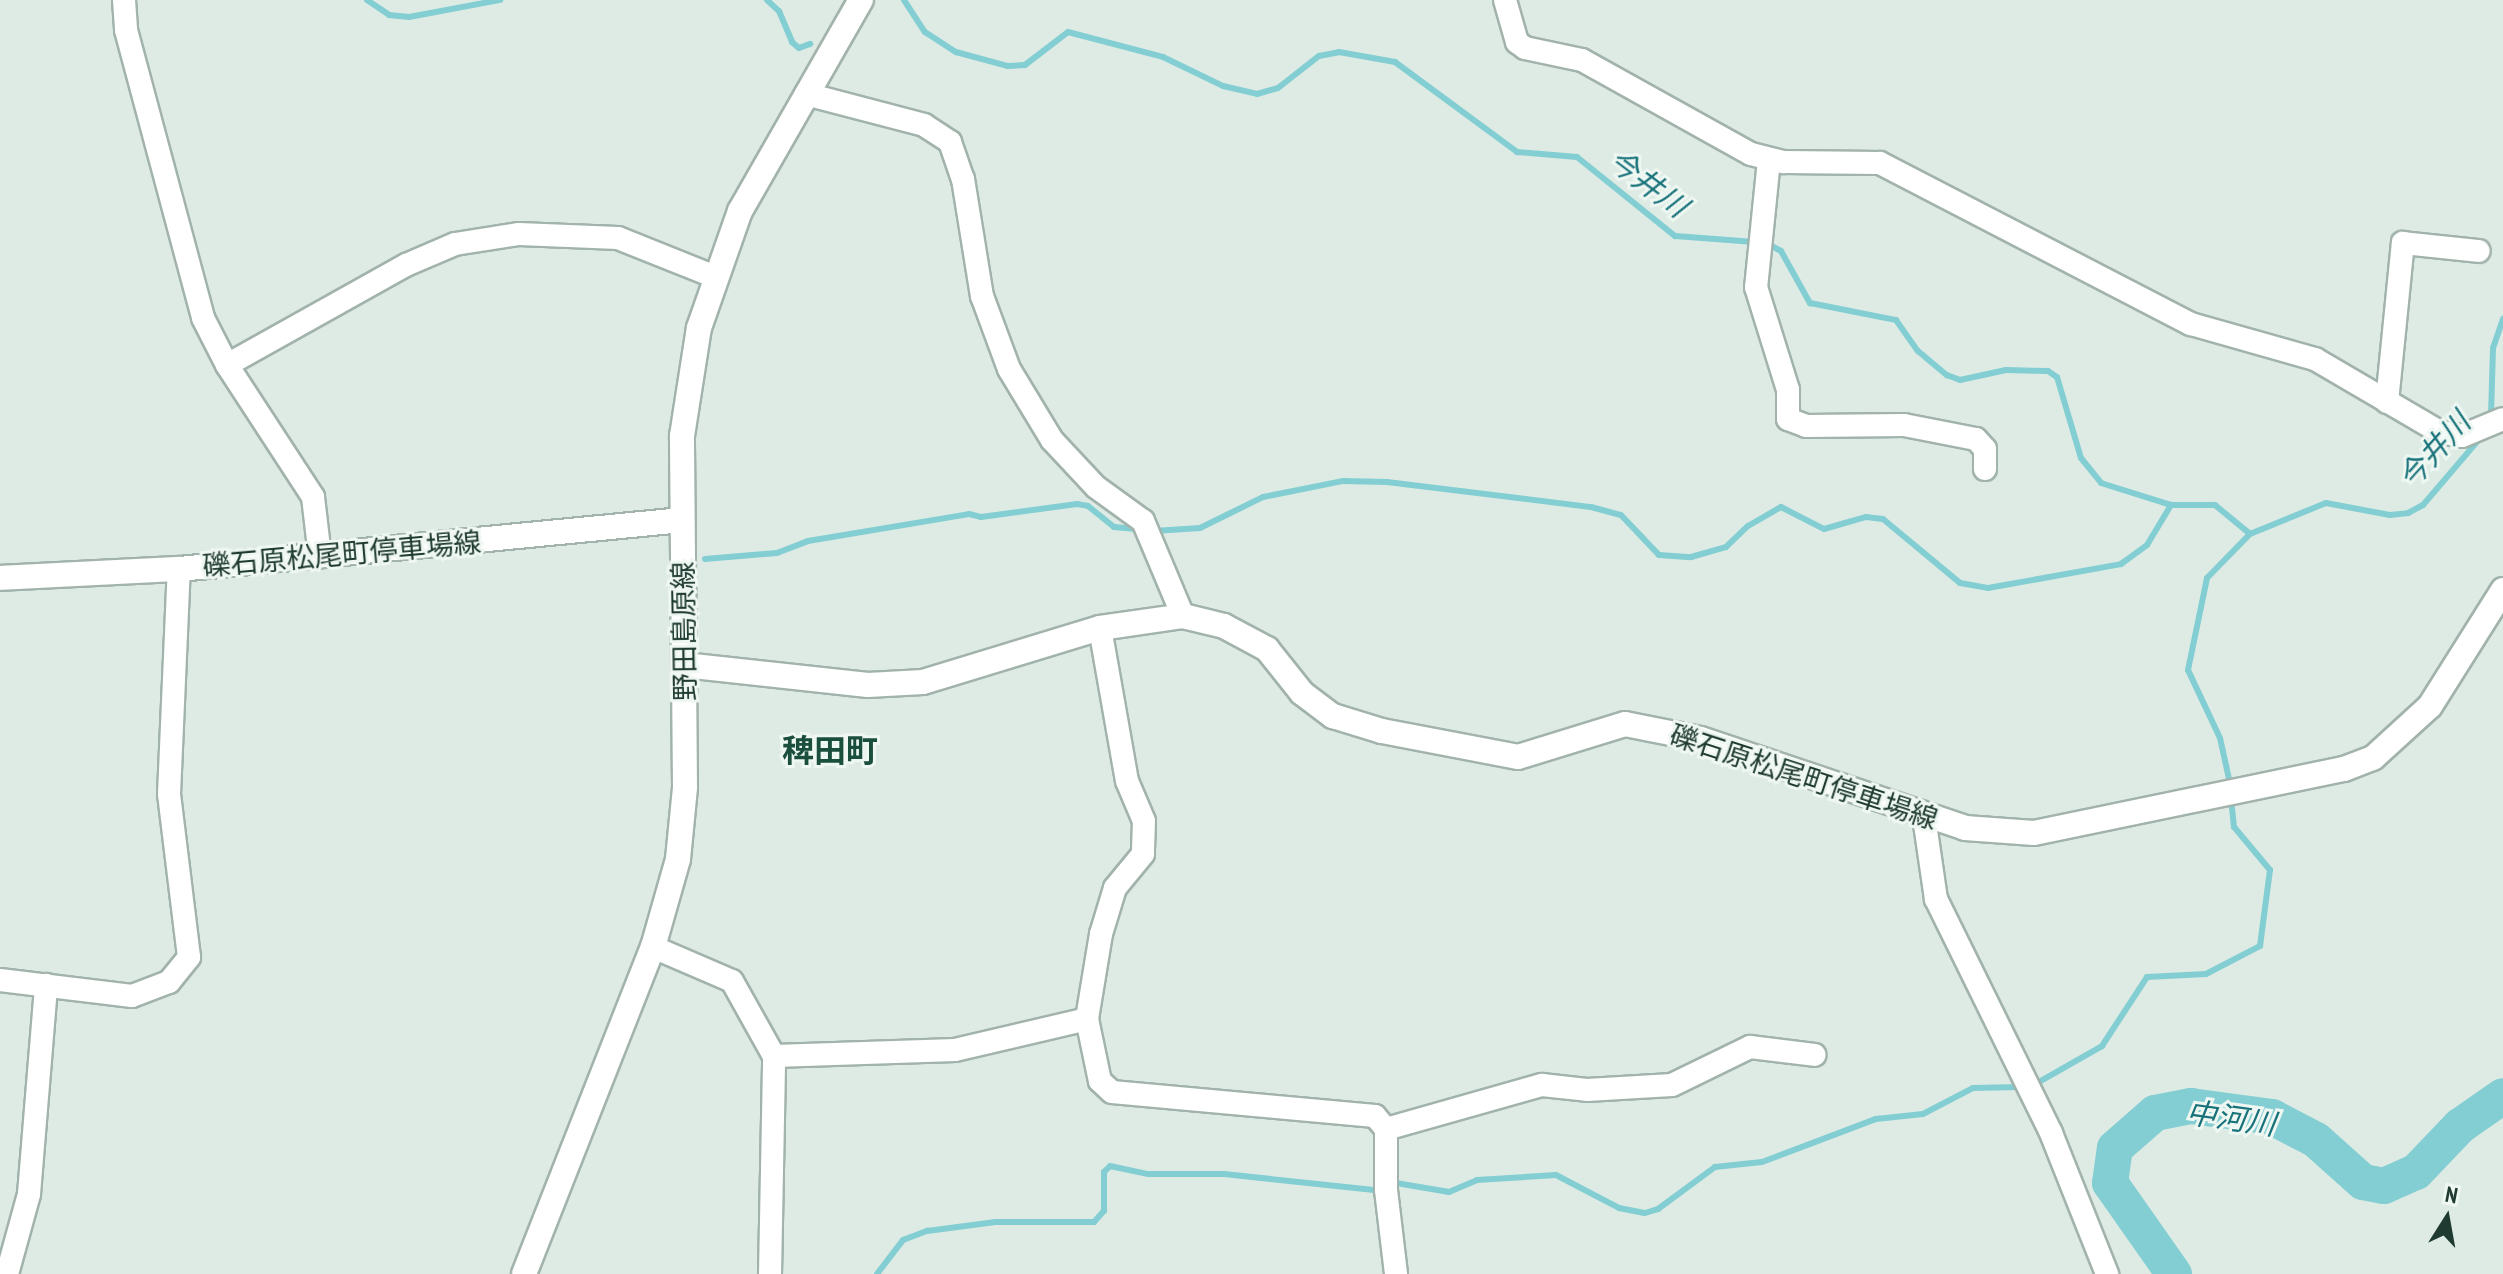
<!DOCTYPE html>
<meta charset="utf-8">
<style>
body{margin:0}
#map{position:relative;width:2503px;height:1274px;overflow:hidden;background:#deebe4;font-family:"PT Sans Narrow","Noto Sans JP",sans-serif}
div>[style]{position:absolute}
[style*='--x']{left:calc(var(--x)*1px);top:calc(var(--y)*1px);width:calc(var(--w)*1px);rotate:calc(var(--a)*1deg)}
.stream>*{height:6px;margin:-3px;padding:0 3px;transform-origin:3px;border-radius:3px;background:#83ced3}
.river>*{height:36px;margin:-18px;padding:0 18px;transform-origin:18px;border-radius:18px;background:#83ced3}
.roads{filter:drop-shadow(2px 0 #a1b3ab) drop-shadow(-2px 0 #a1b3ab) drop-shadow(0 2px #a1b3ab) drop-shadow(0 -2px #a1b3ab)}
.street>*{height:22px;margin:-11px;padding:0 11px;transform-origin:11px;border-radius:11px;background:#fff}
.secondary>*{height:24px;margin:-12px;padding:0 12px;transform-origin:12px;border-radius:12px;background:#fff}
span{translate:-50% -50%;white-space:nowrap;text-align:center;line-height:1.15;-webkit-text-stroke:6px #eff7f2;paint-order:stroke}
.street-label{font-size:28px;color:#1f3b31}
.water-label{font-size:30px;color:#17727a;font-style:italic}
.quarter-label{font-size:32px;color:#1a4e3d;font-weight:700}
.north{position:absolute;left:2407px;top:1178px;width:80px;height:80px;-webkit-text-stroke:6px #eff7f2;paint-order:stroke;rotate:11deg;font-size:22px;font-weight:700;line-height:32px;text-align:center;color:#1f3b31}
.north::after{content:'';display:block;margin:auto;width:28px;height:36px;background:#1f3b31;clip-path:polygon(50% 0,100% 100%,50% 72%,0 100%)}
</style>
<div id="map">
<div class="stream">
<i style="--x:367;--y:0;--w:27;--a:34"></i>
<i style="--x:389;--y:15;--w:20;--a:6"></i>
<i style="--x:409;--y:17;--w:93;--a:-10.6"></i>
<i style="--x:767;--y:0;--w:16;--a:43"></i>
<i style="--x:779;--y:11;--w:34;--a:67"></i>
<i style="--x:792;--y:42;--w:9;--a:41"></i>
<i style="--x:799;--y:48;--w:12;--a:-20"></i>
<i style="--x:904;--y:0;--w:38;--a:57"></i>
<i style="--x:925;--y:32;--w:37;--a:33"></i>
<i style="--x:956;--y:52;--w:54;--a:15.1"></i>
<i style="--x:1008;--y:66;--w:17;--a:-3"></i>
<i style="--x:1025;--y:65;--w:54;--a:-37.5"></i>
<i style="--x:1068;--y:32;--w:98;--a:14.7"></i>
<i style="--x:1163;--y:57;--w:67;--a:25.8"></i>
<i style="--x:1223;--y:86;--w:35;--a:13"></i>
<i style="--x:1257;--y:94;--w:22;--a:-16"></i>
<i style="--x:1278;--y:88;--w:52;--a:-38"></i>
<i style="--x:1319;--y:56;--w:20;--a:-11"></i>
<i style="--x:1339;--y:52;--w:57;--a:10.1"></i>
<i style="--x:1395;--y:62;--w:152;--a:36.4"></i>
<i style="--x:1517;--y:152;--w:60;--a:4.8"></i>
<i style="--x:1577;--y:157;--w:126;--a:38.9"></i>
<i style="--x:1675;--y:236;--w:80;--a:4.3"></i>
<i style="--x:1766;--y:243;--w:17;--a:28"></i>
<i style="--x:1781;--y:251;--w:60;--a:60.9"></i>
<i style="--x:1810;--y:303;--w:88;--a:11.2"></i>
<i style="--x:1896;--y:320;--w:38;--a:55"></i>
<i style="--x:1918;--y:351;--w:38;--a:40"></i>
<i style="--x:1947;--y:375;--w:14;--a:21"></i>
<i style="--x:1960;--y:380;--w:47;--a:-12.3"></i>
<i style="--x:2006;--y:370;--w:42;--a:1.4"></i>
<i style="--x:2048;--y:371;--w:11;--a:34"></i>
<i style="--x:2057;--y:377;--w:84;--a:73.5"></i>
<i style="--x:2081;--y:458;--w:32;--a:51"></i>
<i style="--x:2101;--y:483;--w:73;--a:17.4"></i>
<i style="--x:2171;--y:505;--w:44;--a:0"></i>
<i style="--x:2215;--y:505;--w:45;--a:39.6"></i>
<i style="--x:2250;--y:534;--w:82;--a:-22.2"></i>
<i style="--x:2326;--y:503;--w:65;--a:10.6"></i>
<i style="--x:2390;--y:515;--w:18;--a:-6"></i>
<i style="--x:2408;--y:513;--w:17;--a:-28"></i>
<i style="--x:2423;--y:505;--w:89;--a:-49.5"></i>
<i style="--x:2491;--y:416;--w:68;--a:-88.3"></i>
<i style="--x:2493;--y:348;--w:31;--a:-71"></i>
<i style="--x:1154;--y:531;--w:46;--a:-3.7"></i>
<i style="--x:1200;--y:528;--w:70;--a:-26.2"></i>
<i style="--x:1263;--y:497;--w:82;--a:-11.3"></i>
<i style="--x:1343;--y:481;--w:44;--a:1.3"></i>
<i style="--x:1387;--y:482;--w:206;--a:7"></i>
<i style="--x:1591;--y:507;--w:31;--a:15"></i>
<i style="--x:1621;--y:515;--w:55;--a:46.5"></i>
<i style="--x:1659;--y:555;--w:32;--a:4"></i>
<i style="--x:1691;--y:557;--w:36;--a:-16"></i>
<i style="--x:1726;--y:547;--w:30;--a:-44"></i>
<i style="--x:1748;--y:526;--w:38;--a:-30"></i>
<i style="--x:1781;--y:507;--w:48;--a:27.1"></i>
<i style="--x:1824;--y:529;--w:44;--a:-15.9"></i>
<i style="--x:1866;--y:517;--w:17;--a:7"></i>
<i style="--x:1883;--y:519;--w:100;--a:39.7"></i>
<i style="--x:1960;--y:583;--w:28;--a:10"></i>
<i style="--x:1988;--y:588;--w:135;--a:-10.2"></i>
<i style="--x:2121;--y:564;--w:32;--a:-36"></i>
<i style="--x:2147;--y:545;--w:47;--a:-59"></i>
<i style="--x:705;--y:559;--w:72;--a:-4.8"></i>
<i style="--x:777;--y:553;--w:33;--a:-21"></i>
<i style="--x:808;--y:541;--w:163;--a:-9.5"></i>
<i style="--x:969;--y:514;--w:12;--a:14"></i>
<i style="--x:981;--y:517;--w:97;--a:-7.7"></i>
<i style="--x:1077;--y:504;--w:11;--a:10"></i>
<i style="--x:1088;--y:506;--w:33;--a:39"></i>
<i style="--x:1114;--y:527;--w:25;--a:5"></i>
<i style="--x:2231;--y:788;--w:51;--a:-102.4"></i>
<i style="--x:2220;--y:738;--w:75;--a:-115.2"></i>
<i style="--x:2188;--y:670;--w:94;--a:-78.3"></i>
<i style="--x:2207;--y:578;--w:62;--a:-45.7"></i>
<i style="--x:2032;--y:1086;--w:81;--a:-29.7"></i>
<i style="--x:2102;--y:1046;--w:82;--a:-56.9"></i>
<i style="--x:2147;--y:977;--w:59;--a:-2.9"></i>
<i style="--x:2206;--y:974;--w:61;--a:-27.4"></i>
<i style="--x:2260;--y:946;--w:77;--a:-82.5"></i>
<i style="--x:2270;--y:870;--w:56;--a:-129.9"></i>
<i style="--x:2234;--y:827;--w:27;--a:-96"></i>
<i style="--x:1390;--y:1182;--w:60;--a:9.6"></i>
<i style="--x:1449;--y:1192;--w:30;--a:-23"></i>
<i style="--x:1477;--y:1180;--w:79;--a:-3.6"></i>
<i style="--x:1556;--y:1175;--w:71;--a:27.6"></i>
<i style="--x:1619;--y:1208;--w:26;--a:11"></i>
<i style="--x:1645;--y:1213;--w:14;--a:-17"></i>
<i style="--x:1658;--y:1209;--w:71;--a:-36.4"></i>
<i style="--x:1715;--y:1167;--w:47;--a:-6.1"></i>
<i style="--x:1762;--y:1162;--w:122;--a:-20.7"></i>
<i style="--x:1876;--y:1119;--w:47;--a:-6.1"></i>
<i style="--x:1923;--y:1114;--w:56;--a:-27.5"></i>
<i style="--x:1973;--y:1088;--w:47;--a:-1.2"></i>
<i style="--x:877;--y:1274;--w:43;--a:-52.6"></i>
<i style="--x:903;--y:1240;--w:26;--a:-21"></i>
<i style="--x:927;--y:1231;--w:69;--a:-7.5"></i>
<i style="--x:995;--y:1222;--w:99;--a:0"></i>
<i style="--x:1094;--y:1222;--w:15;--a:-48"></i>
<i style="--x:1104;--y:1211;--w:39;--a:-90"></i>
<i style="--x:1104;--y:1172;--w:8;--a:-45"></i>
<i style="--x:1110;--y:1166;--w:39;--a:12"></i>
<i style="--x:1148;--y:1174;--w:76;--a:0"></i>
<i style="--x:1224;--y:1174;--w:151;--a:6.1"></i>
<i style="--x:1374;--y:1190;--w:7;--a:-34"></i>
</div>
<div class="river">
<i style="--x:2174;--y:1274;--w:111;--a:-125.1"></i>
<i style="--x:2110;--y:1183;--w:35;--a:-82"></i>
<i style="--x:2115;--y:1148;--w:53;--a:-41.2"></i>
<i style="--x:2155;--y:1113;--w:37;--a:-11"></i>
<i style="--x:2191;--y:1106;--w:82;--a:7.7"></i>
<i style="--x:2272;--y:1117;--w:50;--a:27.6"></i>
<i style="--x:2316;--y:1140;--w:63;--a:41.8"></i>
<i style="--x:2363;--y:1182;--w:21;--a:11"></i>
<i style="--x:2384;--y:1186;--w:35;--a:-24"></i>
<i style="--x:2416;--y:1172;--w:64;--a:-46.3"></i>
<i style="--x:2460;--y:1126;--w:52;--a:-34.9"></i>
</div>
<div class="roads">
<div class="street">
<i style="--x:124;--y:0;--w:30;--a:86"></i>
<i style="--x:126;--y:30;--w:298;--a:75"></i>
<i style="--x:203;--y:318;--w:53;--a:62.9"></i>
<i style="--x:227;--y:365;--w:158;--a:56.9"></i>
<i style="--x:313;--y:497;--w:60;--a:83.3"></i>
<i style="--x:1505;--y:0;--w:44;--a:74.1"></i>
<i style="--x:1517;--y:42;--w:10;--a:37"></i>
<i style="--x:1525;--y:48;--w:58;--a:11.9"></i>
<i style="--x:1582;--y:60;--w:193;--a:29.1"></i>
<i style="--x:1751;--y:154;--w:34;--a:14"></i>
<i style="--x:1784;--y:162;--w:96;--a:0.6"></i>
<i style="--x:1880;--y:163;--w:350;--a:27.4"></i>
<i style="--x:2191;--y:324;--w:129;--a:15.8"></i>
<i style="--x:2315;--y:359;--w:145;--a:30.3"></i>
<i style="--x:2440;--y:432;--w:22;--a:10"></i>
<i style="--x:2462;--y:436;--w:44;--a:-22.5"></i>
<i style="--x:806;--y:94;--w:122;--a:14.7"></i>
<i style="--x:924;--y:125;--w:31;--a:33"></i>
<i style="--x:950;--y:142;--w:39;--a:71"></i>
<i style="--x:963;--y:179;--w:119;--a:80.8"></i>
<i style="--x:982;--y:296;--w:78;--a:69.7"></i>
<i style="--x:1009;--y:369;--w:83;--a:58.8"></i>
<i style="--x:1052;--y:440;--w:64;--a:46.9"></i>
<i style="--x:1096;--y:487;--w:58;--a:35.9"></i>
<i style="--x:1143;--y:521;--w:103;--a:67.2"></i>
<i style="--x:1769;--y:160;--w:128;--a:95.8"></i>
<i style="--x:1756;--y:287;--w:108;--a:72.7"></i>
<i style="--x:1788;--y:390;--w:29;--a:90"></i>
<i style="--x:1788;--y:419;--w:19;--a:21"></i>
<i style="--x:1806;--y:426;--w:98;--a:-0.6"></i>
<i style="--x:1904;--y:425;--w:73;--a:11"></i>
<i style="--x:1976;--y:439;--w:13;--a:48"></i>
<i style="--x:1985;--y:449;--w:20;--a:90"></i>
<i style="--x:227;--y:365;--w:205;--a:-29.2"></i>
<i style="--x:406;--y:265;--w:53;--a:-23.2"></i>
<i style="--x:455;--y:244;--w:65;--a:-8.9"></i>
<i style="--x:519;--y:234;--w:99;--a:2.3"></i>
<i style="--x:618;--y:238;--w:102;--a:21.8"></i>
<i style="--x:2387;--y:402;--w:160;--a:-84.3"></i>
<i style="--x:2403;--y:243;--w:76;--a:6"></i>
<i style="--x:1100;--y:628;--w:155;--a:80"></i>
<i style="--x:1127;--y:781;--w:43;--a:67"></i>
<i style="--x:1144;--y:821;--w:33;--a:92"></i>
<i style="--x:1143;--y:854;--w:44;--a:129.5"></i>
<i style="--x:1115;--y:888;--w:48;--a:106.9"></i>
<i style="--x:1101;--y:934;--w:86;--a:99.4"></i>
<i style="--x:1087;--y:1019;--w:63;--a:78.2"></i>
<i style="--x:1100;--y:1081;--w:16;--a:43"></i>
<i style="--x:1112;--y:1092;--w:264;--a:5.2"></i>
<i style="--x:1375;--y:1116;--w:17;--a:50"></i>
<i style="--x:1386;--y:1129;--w:61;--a:90"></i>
<i style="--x:1386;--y:1190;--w:85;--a:83.2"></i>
<i style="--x:1924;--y:817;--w:83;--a:81.7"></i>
<i style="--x:1936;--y:899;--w:261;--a:63.8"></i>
<i style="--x:2051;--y:1133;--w:152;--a:68.3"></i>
<i style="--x:653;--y:947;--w:86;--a:23.3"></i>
<i style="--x:732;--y:981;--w:86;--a:60.8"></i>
<i style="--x:0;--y:980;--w:133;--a:6.9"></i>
<i style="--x:132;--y:996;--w:40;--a:-21"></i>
<i style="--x:169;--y:982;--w:32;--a:-51"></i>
<i style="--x:189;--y:957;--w:164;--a:-97"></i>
<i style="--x:169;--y:794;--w:225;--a:-87.5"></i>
<i style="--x:1386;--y:1129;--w:162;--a:-15.8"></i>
<i style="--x:1542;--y:1085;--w:45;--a:6.3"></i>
<i style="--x:1587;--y:1090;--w:85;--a:-3.4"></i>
<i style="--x:1672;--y:1085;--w:87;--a:-26"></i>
<i style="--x:1750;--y:1047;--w:65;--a:7"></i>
<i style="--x:7;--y:1274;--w:83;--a:-74.6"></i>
<i style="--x:29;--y:1194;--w:210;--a:-85.3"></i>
<i style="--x:770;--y:1274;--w:218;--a:-88.9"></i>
<i style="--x:774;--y:1056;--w:181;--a:-1.9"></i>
<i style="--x:955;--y:1050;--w:136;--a:-13.2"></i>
</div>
<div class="secondary">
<i style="--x:0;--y:578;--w:179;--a:-2.9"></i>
<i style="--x:179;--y:569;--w:505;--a:-5.56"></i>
<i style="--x:684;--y:665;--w:185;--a:6.2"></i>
<i style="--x:868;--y:685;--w:55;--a:-3.1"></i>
<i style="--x:923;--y:682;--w:185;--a:-17"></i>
<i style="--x:1100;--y:628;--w:84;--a:-8.2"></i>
<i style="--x:1183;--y:616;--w:42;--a:13.7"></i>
<i style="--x:1224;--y:626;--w:49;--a:28.1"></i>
<i style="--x:1267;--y:649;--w:56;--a:51.5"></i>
<i style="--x:1302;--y:693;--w:39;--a:37"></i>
<i style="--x:1333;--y:716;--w:51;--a:17"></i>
<i style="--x:1382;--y:731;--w:138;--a:10.8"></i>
<i style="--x:1518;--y:757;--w:112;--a:-17.1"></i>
<i style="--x:1625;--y:724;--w:77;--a:11.2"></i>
<i style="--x:1701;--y:739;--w:279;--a:18.6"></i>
<i style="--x:1965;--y:828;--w:69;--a:4.1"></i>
<i style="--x:2034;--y:833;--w:317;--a:-11.7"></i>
<i style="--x:2344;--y:769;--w:31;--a:-21"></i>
<i style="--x:2373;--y:758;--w:77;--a:-42.4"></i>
<i style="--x:2430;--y:706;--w:137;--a:-57.8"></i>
<i style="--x:524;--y:1274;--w:352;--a:-68.5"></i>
<i style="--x:653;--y:947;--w:91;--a:-74.1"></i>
<i style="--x:678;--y:859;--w:72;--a:-84.4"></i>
<i style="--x:685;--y:787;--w:351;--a:-90.5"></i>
<i style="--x:682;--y:436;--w:109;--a:-81.1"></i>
<i style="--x:699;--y:328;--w:124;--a:-70.7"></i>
<i style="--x:740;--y:211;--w:243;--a:-60.2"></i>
</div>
</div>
<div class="street-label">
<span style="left:342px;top:554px;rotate:-5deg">礫石原松尾町停車場線</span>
<span style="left:684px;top:631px;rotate:-91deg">野田島原線</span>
<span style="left:1804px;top:777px;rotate:18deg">礫石原松尾町停車場線</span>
</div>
<div class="water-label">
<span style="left:1648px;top:183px;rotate:37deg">今井川</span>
<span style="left:2434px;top:450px;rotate:-48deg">今井川</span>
<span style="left:2231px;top:1118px;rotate:8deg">中河川</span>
</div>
<div class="quarter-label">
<span style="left:830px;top:750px">稗田町</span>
</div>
<div class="north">N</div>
</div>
